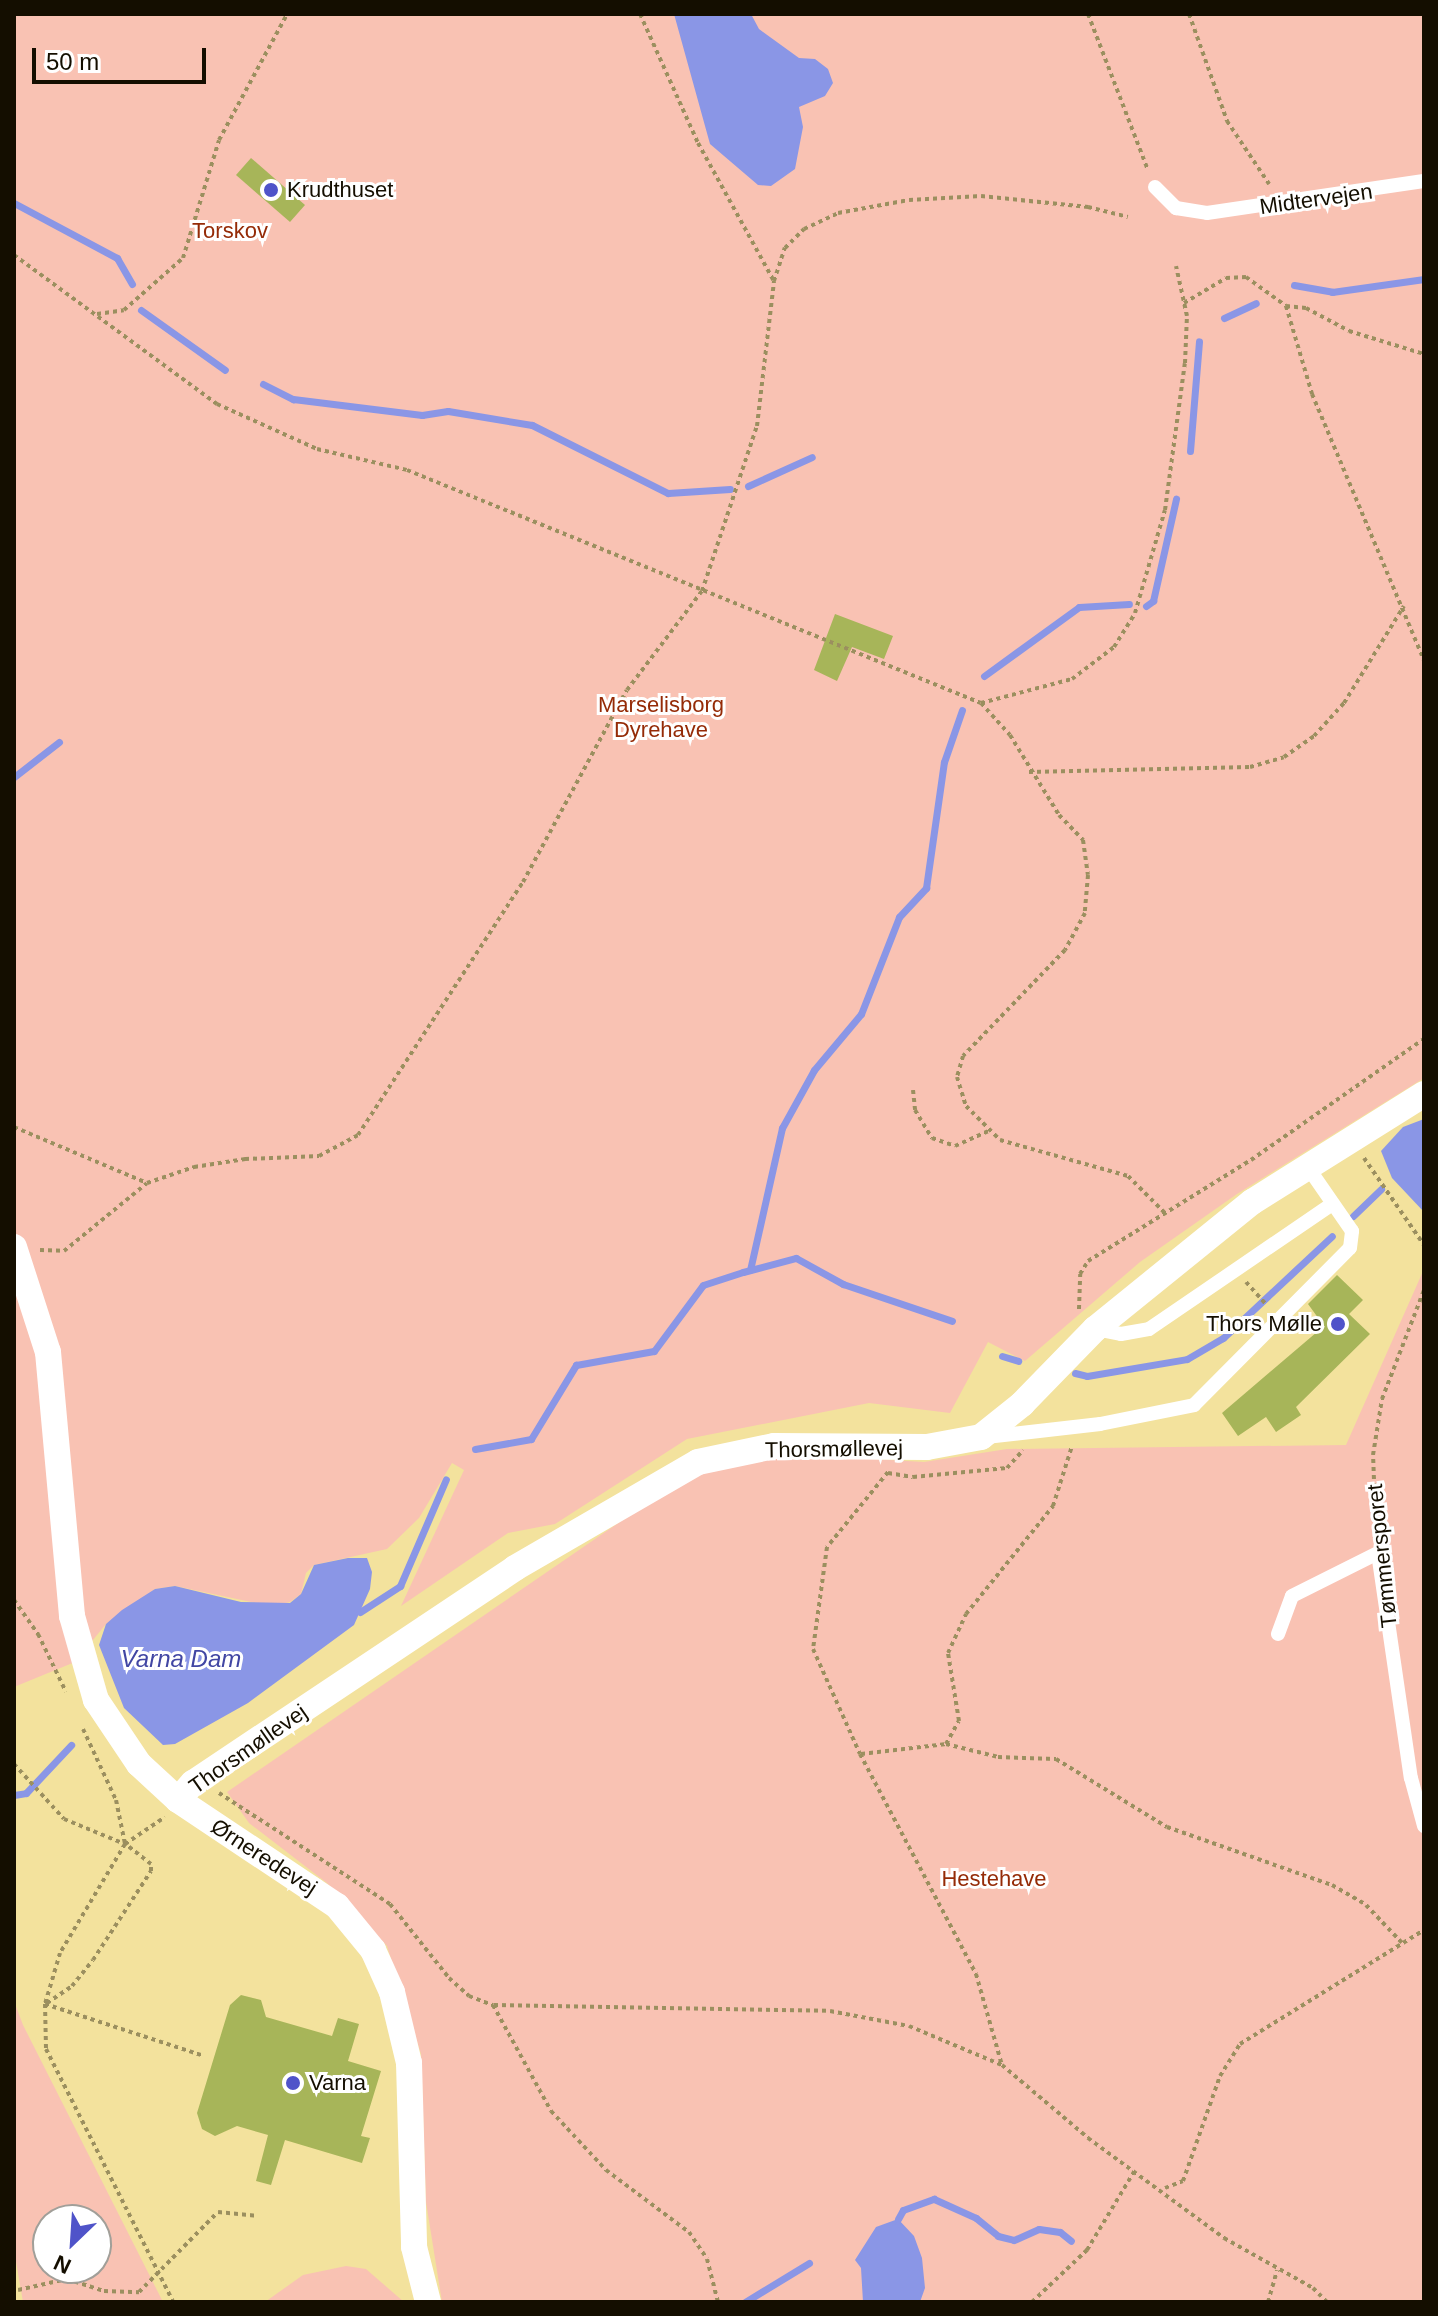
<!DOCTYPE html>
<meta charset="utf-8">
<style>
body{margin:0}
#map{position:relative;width:1438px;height:2316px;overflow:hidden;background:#f3e29d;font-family:Helvetica,sans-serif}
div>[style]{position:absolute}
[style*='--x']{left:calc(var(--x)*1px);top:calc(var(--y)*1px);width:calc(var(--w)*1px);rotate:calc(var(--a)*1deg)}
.green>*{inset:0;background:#f9c2b3}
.water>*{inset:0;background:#8a96e6}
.stream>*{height:7px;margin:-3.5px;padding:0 3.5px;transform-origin:3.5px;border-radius:3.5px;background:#8a96e6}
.building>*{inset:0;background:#a7b559}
.path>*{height:4px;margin-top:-2px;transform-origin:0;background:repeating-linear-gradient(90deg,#9b8f5f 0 4px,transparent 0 8px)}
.service>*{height:14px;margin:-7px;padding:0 7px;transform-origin:7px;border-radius:7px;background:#fff}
.minor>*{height:26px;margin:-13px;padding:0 13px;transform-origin:13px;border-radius:13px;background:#fff}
.dots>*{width:22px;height:22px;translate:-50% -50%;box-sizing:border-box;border:4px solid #fff;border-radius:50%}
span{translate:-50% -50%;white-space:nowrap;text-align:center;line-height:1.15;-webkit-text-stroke:6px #fff;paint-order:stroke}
.poi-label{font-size:22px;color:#140e00}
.left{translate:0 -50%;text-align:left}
.right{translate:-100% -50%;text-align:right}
.street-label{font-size:22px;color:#140e00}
.park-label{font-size:22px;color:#952b07}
.water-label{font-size:24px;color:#4146a3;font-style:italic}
.frame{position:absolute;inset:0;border:16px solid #140e00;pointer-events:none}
.north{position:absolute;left:32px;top:2204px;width:80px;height:80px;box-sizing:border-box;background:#fff;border:2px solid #a19f99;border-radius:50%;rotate:205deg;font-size:22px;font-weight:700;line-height:32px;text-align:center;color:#140e00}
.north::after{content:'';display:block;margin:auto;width:28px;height:36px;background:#4f53c9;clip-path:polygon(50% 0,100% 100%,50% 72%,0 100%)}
.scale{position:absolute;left:32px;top:48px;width:174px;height:36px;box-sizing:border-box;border:4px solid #140e00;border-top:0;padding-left:10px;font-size:24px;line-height:28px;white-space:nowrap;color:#140e00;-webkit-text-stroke:6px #fff;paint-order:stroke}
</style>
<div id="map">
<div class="green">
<i style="clip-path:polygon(14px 14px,1424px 14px,1424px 1078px,1237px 1194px,1140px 1262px,1025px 1361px,988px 1342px,950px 1413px,869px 1403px,687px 1439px,555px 1524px,508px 1533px,401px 1606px,464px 1470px,452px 1463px,419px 1518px,387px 1549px,314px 1565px,306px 1573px,301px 1594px,290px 1602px,271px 1606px,175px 1586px,155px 1589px,106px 1624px,75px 1662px,14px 1687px)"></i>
<i style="clip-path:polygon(1424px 1269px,1424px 2302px,442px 2302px,426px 2202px,421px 2054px,387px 1946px,327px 1883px,249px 1823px,227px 1792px,662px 1493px,725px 1463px,786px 1454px,924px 1462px,1007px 1449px,1346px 1445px)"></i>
<i style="clip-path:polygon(evenodd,14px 2001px,23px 2025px,163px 2302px,23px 2302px,14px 2250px,14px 2001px,48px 2220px,96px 2220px,96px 2268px,48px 2268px,48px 2220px)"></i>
<i style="clip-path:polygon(346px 2266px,366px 2269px,404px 2302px,265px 2302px,303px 2275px)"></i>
</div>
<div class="water">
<i style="clip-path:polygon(674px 14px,751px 14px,759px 29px,799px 58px,815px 59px,828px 69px,833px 83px,825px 96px,799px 107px,803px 127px,795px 169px,771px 186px,758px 185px,710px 144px)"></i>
<i style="clip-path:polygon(1424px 1119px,1424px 1212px,1392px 1178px,1381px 1151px,1403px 1127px)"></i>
<i style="clip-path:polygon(348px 1558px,367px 1558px,372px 1572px,370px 1589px,354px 1625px,248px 1703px,175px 1744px,163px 1745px,124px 1708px,99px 1645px,106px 1624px,122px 1610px,155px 1589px,175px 1586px,241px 1602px,290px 1603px,301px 1594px,314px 1565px)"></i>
<i style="clip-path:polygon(898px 2219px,914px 2236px,922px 2258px,925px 2288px,920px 2302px,863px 2302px,861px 2268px,855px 2260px,876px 2227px)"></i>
</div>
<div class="stream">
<i style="--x:14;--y:203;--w:117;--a:28.1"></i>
<i style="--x:117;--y:258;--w:30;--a:60"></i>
<i style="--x:1294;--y:285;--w:39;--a:10"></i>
<i style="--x:1332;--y:292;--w:93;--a:-8"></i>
<i style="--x:141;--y:310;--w:103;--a:35.5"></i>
<i style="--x:1224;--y:318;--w:35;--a:-25"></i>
<i style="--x:263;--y:384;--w:34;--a:27"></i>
<i style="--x:293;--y:399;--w:130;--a:7.1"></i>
<i style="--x:422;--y:415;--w:26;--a:-9"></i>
<i style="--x:448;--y:411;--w:85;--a:9.5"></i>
<i style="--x:532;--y:425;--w:152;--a:26.6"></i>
<i style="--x:668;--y:493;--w:62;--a:-3.7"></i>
<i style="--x:1190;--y:451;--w:110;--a:-85.3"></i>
<i style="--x:748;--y:486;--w:70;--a:-24.4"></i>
<i style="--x:1146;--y:606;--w:9;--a:-36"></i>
<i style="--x:1153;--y:601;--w:105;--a:-77.3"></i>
<i style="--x:984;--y:676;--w:117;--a:-36"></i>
<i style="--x:1079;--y:607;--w:50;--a:-3.4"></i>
<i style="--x:14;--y:777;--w:57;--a:-37.9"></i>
<i style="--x:1353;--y:1216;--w:39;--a:-44"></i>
<i style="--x:750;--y:1270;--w:146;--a:-77.3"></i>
<i style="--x:782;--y:1128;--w:66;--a:-61.1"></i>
<i style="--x:814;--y:1070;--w:73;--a:-50"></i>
<i style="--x:861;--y:1014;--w:104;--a:-68.6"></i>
<i style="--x:899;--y:917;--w:40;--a:-47"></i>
<i style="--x:926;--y:888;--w:127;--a:-81.9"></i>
<i style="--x:944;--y:762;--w:55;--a:-70.9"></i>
<i style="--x:1002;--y:1356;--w:17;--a:17"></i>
<i style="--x:1075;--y:1373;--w:12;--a:14"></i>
<i style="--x:1087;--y:1376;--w:101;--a:-9.6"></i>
<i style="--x:1187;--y:1359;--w:42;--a:-30.3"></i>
<i style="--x:1223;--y:1338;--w:149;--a:-43.1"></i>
<i style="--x:475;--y:1449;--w:57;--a:-10.1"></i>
<i style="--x:531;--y:1439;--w:87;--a:-58.7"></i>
<i style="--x:576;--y:1365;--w:79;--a:-10.2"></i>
<i style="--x:654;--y:1351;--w:82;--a:-53.4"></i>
<i style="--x:703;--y:1285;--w:42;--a:-18"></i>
<i style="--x:743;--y:1272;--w:55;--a:-14.8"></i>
<i style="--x:796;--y:1258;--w:54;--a:29"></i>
<i style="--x:843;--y:1284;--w:115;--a:18.7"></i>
<i style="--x:360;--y:1612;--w:48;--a:-33"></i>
<i style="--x:400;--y:1586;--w:116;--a:-66.7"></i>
<i style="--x:14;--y:1795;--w:12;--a:-9"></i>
<i style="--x:26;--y:1793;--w:66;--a:-46.8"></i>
<i style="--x:898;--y:2219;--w:10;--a:-61"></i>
<i style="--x:903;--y:2210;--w:33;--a:-20"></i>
<i style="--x:934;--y:2199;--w:46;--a:24.3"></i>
<i style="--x:976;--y:2218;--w:28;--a:39"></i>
<i style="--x:998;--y:2236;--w:16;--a:14"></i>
<i style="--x:1014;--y:2240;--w:27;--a:-24"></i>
<i style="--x:1039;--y:2229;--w:21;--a:8"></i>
<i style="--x:1060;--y:2232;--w:14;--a:39"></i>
<i style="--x:745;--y:2302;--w:75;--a:-31.4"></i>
</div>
<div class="building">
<i style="clip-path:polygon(251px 158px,305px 205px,290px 222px,236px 175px)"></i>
<i style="clip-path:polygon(835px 614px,893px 636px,884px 659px,852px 647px,837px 681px,814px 670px)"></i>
<i style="clip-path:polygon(1337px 1275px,1363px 1300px,1349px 1314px,1370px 1334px,1296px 1407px,1301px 1415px,1276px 1432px,1266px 1417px,1238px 1436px,1222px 1413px,1324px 1326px,1308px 1304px)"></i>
<i style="clip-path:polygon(241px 1995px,261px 2000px,266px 2017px,332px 2036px,338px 2018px,359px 2024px,348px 2061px,381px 2071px,361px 2136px,370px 2138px,362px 2163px,285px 2140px,271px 2185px,256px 2181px,268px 2135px,237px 2126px,215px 2136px,202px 2129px,197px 2113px,230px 2005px)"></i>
</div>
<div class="path">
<i style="--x:640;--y:14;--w:141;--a:65.8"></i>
<i style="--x:698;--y:143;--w:158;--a:61.2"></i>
<i style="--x:1088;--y:14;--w:167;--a:69"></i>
<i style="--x:1189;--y:14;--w:114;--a:70.4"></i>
<i style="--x:1227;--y:121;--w:76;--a:56.3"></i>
<i style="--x:14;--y:255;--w:252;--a:36.3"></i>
<i style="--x:217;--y:404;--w:110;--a:24.2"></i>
<i style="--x:317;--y:449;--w:92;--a:13.1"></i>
<i style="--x:407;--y:470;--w:619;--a:22.09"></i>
<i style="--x:981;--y:703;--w:43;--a:47.8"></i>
<i style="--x:1010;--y:735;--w:94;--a:58.5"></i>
<i style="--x:1059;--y:815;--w:35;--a:46"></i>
<i style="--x:1083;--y:840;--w:35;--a:82"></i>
<i style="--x:1088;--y:875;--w:38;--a:95"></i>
<i style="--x:1085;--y:913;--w:42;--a:118.4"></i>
<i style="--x:1065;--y:950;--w:147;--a:133.9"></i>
<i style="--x:963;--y:1056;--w:22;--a:106"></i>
<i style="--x:957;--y:1077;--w:30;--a:73"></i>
<i style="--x:966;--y:1106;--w:48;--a:45"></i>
<i style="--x:1000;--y:1140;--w:133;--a:15.7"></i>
<i style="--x:1128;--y:1176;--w:51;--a:45"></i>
<i style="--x:1184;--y:303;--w:49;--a:-30.8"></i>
<i style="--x:1226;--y:278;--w:20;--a:-3"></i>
<i style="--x:1246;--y:277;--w:49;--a:35.9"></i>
<i style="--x:1286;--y:306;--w:92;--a:73.5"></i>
<i style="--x:1312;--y:394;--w:290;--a:67.2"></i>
<i style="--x:1286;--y:306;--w:20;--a:6"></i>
<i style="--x:1306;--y:308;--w:49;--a:28.1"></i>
<i style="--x:1349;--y:331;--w:78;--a:17"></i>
<i style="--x:97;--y:314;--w:27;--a:-8"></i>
<i style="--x:124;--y:310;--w:79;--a:-41.4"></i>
<i style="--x:183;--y:258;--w:123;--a:-73"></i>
<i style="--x:219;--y:140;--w:143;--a:-61.6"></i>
<i style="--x:981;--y:703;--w:94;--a:-14.8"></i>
<i style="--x:1072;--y:679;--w:53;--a:-37.3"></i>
<i style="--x:1114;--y:647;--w:40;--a:-58"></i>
<i style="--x:1135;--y:613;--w:107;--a:-73.8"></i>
<i style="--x:1165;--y:510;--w:148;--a:-82.3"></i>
<i style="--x:1185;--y:363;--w:47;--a:-87.6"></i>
<i style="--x:1187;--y:316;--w:51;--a:-102.4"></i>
<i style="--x:1029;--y:772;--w:221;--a:-1.3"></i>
<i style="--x:1250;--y:767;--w:35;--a:-16"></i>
<i style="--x:1284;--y:757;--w:37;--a:-35"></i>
<i style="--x:1314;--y:736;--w:45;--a:-47.7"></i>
<i style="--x:1344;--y:703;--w:114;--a:-58.3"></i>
<i style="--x:913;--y:1090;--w:20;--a:84"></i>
<i style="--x:915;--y:1110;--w:33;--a:59"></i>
<i style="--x:932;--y:1138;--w:24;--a:19"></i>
<i style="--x:955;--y:1146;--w:37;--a:-24"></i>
<i style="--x:14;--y:1127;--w:144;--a:22.8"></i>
<i style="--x:1364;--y:1158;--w:106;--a:55.4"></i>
<i style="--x:40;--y:1250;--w:24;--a:2"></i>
<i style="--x:64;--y:1251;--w:107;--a:-39.3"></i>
<i style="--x:147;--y:1183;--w:50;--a:-18.8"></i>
<i style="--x:194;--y:1167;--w:52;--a:-8.9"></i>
<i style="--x:245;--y:1159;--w:74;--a:-2.3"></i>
<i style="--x:319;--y:1156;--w:44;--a:-28.3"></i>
<i style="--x:358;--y:1135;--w:302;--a:-56.9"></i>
<i style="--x:523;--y:882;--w:218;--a:-61.6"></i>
<i style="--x:627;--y:690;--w:124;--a:-52.9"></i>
<i style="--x:702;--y:591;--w:174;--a:-71.6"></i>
<i style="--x:757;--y:426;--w:146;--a:-83.3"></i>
<i style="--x:774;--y:281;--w:35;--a:-72"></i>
<i style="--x:785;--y:248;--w:27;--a:-45"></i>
<i style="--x:804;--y:229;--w:38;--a:-25"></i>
<i style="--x:838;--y:213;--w:72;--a:-10.4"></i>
<i style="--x:909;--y:200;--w:72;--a:-3.2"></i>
<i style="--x:981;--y:196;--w:108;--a:5.9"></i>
<i style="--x:1088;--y:207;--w:41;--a:14"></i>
<i style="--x:1246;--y:1282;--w:31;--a:48"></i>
<i style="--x:1079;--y:1309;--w:35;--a:-88"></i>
<i style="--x:1080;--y:1274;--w:15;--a:-58"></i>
<i style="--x:1088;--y:1261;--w:192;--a:-31.8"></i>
<i style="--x:1251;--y:1160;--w:211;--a:-35"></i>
<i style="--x:888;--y:1472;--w:97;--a:129.1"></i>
<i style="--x:827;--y:1547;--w:103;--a:97.8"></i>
<i style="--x:813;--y:1649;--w:115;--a:65.9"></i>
<i style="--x:860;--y:1754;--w:249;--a:62.2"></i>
<i style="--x:976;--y:1974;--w:95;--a:74.1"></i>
<i style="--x:1002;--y:2065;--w:113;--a:40.3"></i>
<i style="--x:1088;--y:2138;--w:169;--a:36.3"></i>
<i style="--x:1224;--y:2238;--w:102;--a:29.3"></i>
<i style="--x:1313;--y:2288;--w:20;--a:45"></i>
<i style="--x:888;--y:1473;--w:25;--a:9"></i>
<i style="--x:913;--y:1477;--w:94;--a:-5.5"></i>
<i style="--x:1007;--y:1468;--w:24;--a:-48"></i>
<i style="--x:1376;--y:1535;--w:80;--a:-92.1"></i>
<i style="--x:1373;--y:1455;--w:57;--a:-80.9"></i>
<i style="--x:1382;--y:1399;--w:117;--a:-68.9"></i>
<i style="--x:14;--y:1600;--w:42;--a:54.8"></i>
<i style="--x:38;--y:1634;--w:64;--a:64.2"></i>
<i style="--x:83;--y:1729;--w:78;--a:65.1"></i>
<i style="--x:116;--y:1800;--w:45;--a:78.4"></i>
<i style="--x:125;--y:1844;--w:127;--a:120.8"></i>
<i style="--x:60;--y:1953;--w:53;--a:106.4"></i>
<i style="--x:45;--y:2004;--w:45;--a:88.7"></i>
<i style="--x:46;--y:2049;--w:283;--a:63.3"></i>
<i style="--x:946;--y:1744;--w:26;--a:-61"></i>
<i style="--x:959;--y:1721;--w:69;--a:-99.2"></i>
<i style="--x:948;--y:1653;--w:43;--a:-65.2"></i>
<i style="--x:966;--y:1614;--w:139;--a:-51.1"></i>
<i style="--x:1053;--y:1506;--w:63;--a:-72.4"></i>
<i style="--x:861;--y:1754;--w:86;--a:-6.7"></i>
<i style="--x:946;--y:1744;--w:54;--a:14"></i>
<i style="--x:998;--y:1757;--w:58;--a:2"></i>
<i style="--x:1056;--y:1759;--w:130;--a:31.5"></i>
<i style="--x:1167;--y:1827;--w:175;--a:19.4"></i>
<i style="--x:1332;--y:1885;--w:39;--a:30"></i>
<i style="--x:1366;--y:1905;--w:52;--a:46.5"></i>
<i style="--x:14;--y:1764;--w:74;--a:47.7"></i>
<i style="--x:64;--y:1819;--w:66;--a:22.3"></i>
<i style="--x:125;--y:1844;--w:48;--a:-34"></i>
<i style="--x:219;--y:1793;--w:204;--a:33"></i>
<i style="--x:390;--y:1904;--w:95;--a:51.4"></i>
<i style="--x:449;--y:1978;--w:27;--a:42"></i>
<i style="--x:469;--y:1996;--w:26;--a:21"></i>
<i style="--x:493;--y:2005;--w:121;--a:61.3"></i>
<i style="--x:551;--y:2111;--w:81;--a:47"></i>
<i style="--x:606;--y:2170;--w:104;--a:36.8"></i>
<i style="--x:689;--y:2232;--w:32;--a:56"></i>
<i style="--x:707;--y:2259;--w:44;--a:75.7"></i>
<i style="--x:47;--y:2003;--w:30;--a:-34"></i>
<i style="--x:72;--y:1986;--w:33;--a:-51"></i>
<i style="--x:93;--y:1960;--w:106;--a:-56.9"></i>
<i style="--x:151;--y:1871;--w:7;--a:-90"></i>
<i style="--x:151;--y:1864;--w:33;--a:-142"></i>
<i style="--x:45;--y:2004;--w:167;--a:18.1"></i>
<i style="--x:494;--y:2005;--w:336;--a:1"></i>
<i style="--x:830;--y:2011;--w:80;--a:10.8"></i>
<i style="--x:909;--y:2026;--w:101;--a:22.8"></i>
<i style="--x:1165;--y:2188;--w:19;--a:-21"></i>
<i style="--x:1183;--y:2181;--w:111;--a:-70.6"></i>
<i style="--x:1220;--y:2076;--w:38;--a:-58"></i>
<i style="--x:1240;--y:2044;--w:216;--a:-31.8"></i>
<i style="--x:18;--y:2290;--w:50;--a:-12.7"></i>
<i style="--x:67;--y:2279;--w:39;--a:18"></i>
<i style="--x:104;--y:2291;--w:35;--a:2"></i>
<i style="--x:139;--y:2292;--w:112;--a:-45.4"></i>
<i style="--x:218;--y:2212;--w:40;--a:5.7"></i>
<i style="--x:1032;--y:2302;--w:76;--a:-43.4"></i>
<i style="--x:1087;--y:2250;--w:93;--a:-59"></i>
<i style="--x:1268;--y:2302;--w:33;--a:-74"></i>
</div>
<div class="service">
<i style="--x:1155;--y:187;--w:30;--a:45"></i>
<i style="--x:1176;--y:208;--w:31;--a:9"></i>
<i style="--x:1207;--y:213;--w:219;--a:-8.4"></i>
<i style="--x:1095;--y:1329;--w:26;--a:11"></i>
<i style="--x:1121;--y:1334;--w:28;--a:-10"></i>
<i style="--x:1149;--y:1329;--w:222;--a:-34.3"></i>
<i style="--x:986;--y:1437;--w:115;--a:-6.5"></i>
<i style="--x:1100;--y:1424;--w:96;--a:-11.4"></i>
<i style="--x:1194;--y:1405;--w:221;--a:-45.2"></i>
<i style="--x:1350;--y:1248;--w:17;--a:-83"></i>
<i style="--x:1352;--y:1231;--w:79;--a:-124.7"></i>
<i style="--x:1278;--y:1634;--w:40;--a:-69.8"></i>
<i style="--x:1292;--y:1596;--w:96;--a:-26.6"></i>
<i style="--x:1378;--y:1553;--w:227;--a:81.7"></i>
<i style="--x:1411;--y:1778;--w:50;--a:74.8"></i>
</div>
<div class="minor">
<i style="--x:14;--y:1247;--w:110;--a:72.1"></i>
<i style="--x:48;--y:1352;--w:265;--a:84.8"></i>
<i style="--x:72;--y:1616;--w:87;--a:74.1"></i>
<i style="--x:96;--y:1700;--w:77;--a:56.1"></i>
<i style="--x:139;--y:1764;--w:53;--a:42.7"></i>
<i style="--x:178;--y:1800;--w:191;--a:33.7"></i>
<i style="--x:337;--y:1906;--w:57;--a:50.7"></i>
<i style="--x:373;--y:1950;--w:46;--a:65.7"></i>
<i style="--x:392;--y:1992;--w:73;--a:76.5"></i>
<i style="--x:409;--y:2063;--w:184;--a:88.4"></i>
<i style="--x:414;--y:2247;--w:57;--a:75.7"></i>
<i style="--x:178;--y:1800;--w:23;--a:-49"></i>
<i style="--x:193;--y:1783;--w:387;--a:-33.7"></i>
<i style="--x:515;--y:1568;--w:211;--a:-30.1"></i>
<i style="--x:698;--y:1462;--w:78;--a:-11.9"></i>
<i style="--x:774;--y:1446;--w:153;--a:0.4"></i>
<i style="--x:927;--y:1447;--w:55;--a:-10.5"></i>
<i style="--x:981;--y:1437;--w:53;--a:-38.8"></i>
<i style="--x:1022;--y:1404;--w:105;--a:-45.8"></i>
<i style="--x:1095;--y:1329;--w:202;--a:-39"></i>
<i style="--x:1252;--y:1202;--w:203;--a:-32.1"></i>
</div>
<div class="dots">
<i style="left:271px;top:190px;background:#4f53c9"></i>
<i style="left:1338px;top:1324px;background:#4f53c9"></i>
<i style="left:293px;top:2083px;background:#4f53c9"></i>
</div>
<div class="poi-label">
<span class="left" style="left:287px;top:190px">Krudthuset</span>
<span class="right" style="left:1322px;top:1324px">Thors Mølle</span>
<span class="left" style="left:309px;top:2083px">Varna</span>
</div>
<div class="street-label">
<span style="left:1316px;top:199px;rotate:-8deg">Midtervejen</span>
<span style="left:834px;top:1449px;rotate:-1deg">Thorsmøllevej</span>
<span style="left:1382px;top:1556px;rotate:-96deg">Tømmersporet</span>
<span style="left:248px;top:1749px;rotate:-35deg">Thorsmøllevej</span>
<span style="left:264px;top:1857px;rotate:33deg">Ørneredevej</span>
</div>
<div class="park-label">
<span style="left:230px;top:231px">Torskov</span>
<span style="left:661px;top:717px">Marselisborg<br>Dyrehave</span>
<span style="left:994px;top:1879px">Hestehave</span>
</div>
<div class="water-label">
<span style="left:181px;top:1659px">Varna Dam</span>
</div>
<div class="frame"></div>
<div class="north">N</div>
<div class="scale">50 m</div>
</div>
